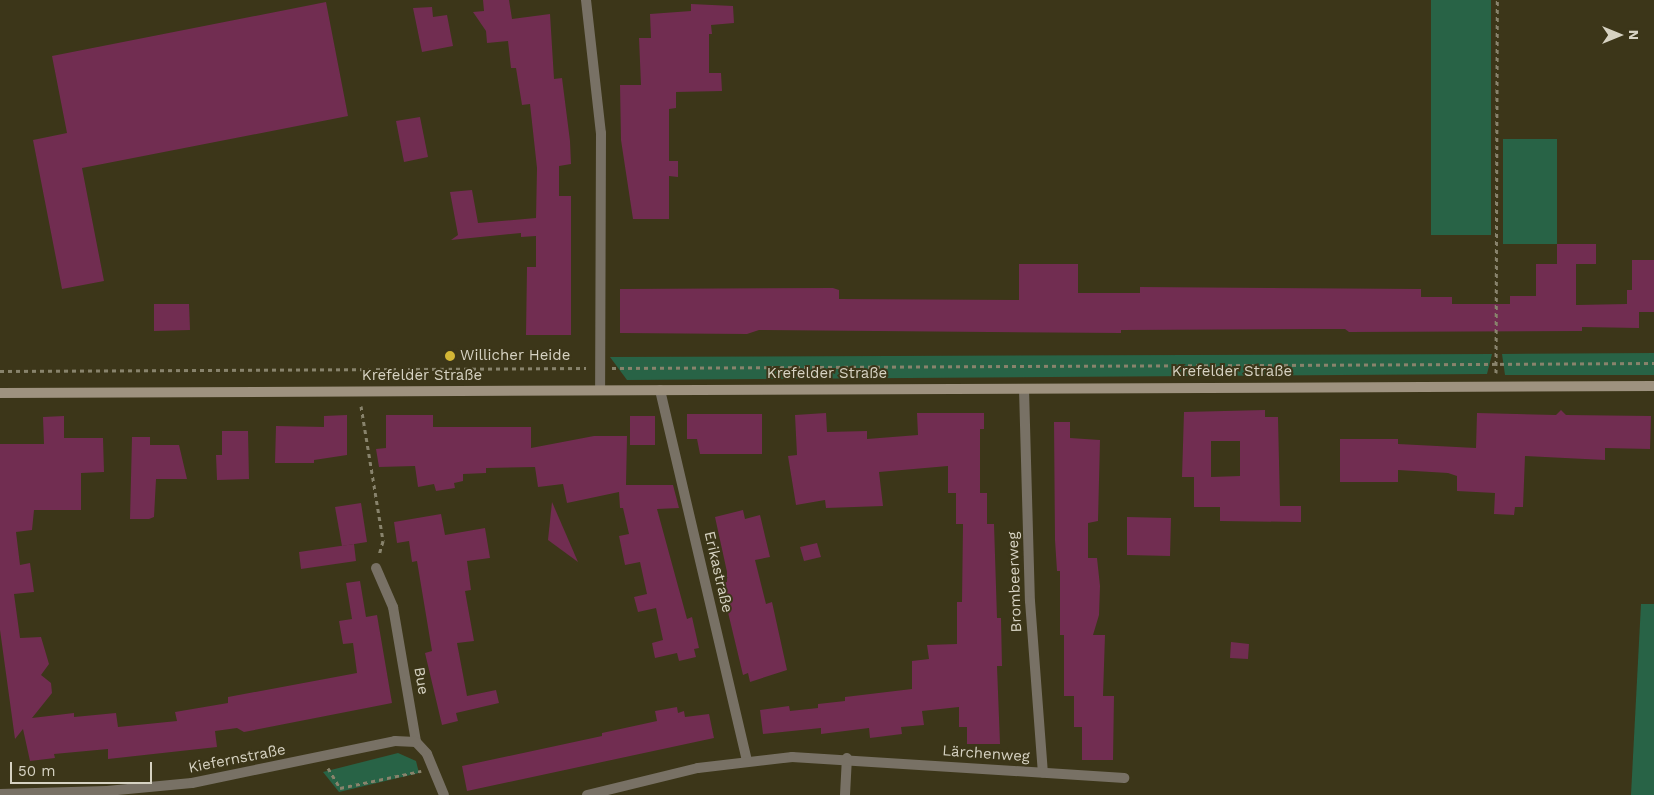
<!DOCTYPE html>
<meta charset="utf-8">
<style>
body{margin:0}
#map{position:relative;width:1654px;height:795px;overflow:hidden;background:#3c3619;font-family:"Work Sans",sans-serif}
div>[style]{position:absolute}
[style*='--x']{left:calc(var(--x)*1px);top:calc(var(--y)*1px);width:calc(var(--w)*1px);rotate:calc(var(--a)*1deg)}
.green>*{inset:0;background:#286346}
.building>*{inset:0;background:#712d51}
.path>*{height:3px;margin-top:-1.5px;transform-origin:0;background:repeating-linear-gradient(90deg,#88836c 0 4px,transparent 0 8px)}
.lane>*{height:10px;margin:-5px;padding:0 5px;transform-origin:5px;border-radius:5px;background:#787165}
.street>*{height:10px;margin:-5px;padding:0 5px;transform-origin:5px;border-radius:5px;background:#787165}
.secondary>*{height:10px;margin:-5px;padding:0 5px;transform-origin:5px;border-radius:5px;background:#9e927f}
.dots>*{width:14px;height:14px;translate:-50% -50%;box-sizing:border-box;border:2px solid #3c3619;border-radius:50%}
span{translate:-50% -50%;white-space:nowrap;text-align:center;line-height:1.15;-webkit-text-stroke:4px #3c3619;paint-order:stroke}
.poi-label{font-size:15px;color:#d6d2c2}
.left{translate:0 -50%;text-align:left}
.street-label{font-size:15px;color:#d6d2c2}
.north{position:absolute;left:1594px;top:10px;width:50px;height:50px;-webkit-text-stroke:4px #3c3619;paint-order:stroke;rotate:90deg;font-size:14px;font-weight:700;line-height:20px;text-align:center;color:#d6d2c2}
.north::after{content:'';display:block;margin:auto;width:18px;height:22px;background:#d6d2c2;clip-path:polygon(50% 0,100% 100%,50% 72%,0 100%)}
.scale{position:absolute;left:10px;top:762px;width:142px;height:22px;box-sizing:border-box;border:2px solid #d6d2c2;border-top:0;padding-left:6px;font-size:15px;line-height:18px;white-space:nowrap;color:#d6d2c2;-webkit-text-stroke:4px #3c3619;paint-order:stroke}
</style>
<div id="map">
<div class="green">
<i style="clip-path:polygon(1431px 0,1491px 0,1491px 235px,1431px 235px)"></i>
<i style="clip-path:polygon(1503px 139px,1557px 139px,1557px 244px,1503px 244px)"></i>
<i style="clip-path:polygon(1654px 353px,1654px 375px,1505px 375px,1502px 354px)"></i>
<i style="clip-path:polygon(1492px 354px,1487px 374px,627px 380px,610px 357px)"></i>
<i style="clip-path:polygon(1641px 604px,1654px 604px,1654px 795px,1631px 795px)"></i>
<i style="clip-path:polygon(398px 753px,416px 761px,419px 773px,339px 792px,323px 772px)"></i>
</div>
<div class="building">
<i style="clip-path:polygon(483px 0,509px 0,512px 19px,550px 14px,554px 79px,562px 78px,570px 141px,571px 164px,559px 166px,559px 196px,571px 196px,571px 335px,526px 335px,527px 267px,536px 267px,536px 236px,521px 237px,521px 233px,451px 240px,458px 235px,450px 192px,472px 190px,478px 223px,536px 218px,537px 168px,530px 104px,522px 105px,516px 68px,511px 68px,508px 41px,487px 43px,486px 31px,473px 12px,484px 11px)"></i>
<i style="clip-path:polygon(326px 2px,348px 116px,82px 168px,104px 281px,62px 289px,33px 140px,67px 133px,52px 56px)"></i>
<i style="clip-path:polygon(691px 4px,733px 6px,734px 23px,711px 25px,712px 34px,709px 34px,709px 73px,721px 73px,722px 91px,676px 92px,676px 108px,669px 109px,669px 161px,678px 161px,678px 177px,669px 176px,669px 219px,633px 219px,621px 140px,620px 85px,641px 85px,639px 38px,651px 38px,650px 14px,691px 11px)"></i>
<i style="clip-path:polygon(432px 7px,433px 17px,447px 15px,453px 46px,422px 52px,413px 8px)"></i>
<i style="clip-path:polygon(420px 117px,428px 157px,404px 162px,396px 121px)"></i>
<i style="clip-path:polygon(1557px 244px,1596px 244px,1596px 264px,1576px 264px,1576px 305px,1627px 304px,1627px 290px,1632px 290px,1632px 260px,1654px 260px,1654px 312px,1639px 312px,1639px 328px,1582px 327px,1582px 331px,1349px 332px,1345px 329px,1319px 329px,1121px 330px,1121px 333px,759px 330px,747px 334px,620px 333px,620px 289px,833px 288px,839px 290px,839px 299px,1019px 300px,1019px 264px,1078px 264px,1078px 293px,1140px 293px,1140px 287px,1421px 289px,1421px 297px,1452px 297px,1452px 304px,1510px 304px,1510px 296px,1536px 296px,1536px 264px,1557px 264px)"></i>
<i style="clip-path:polygon(154px 304px,189px 304px,190px 330px,154px 331px)"></i>
<i style="clip-path:polygon(evenodd,1265px 410px,1265px 417px,1278px 417px,1280px 506px,1301px 506px,1301px 522px,1220px 521px,1220px 507px,1194px 507px,1194px 477px,1182px 477px,1184px 412px,1265px 410px,1211px 441px,1240px 441px,1240px 476px,1211px 477px,1211px 441px)"></i>
<i style="clip-path:polygon(1561px 410px,1566px 415px,1651px 416px,1650px 449px,1605px 448px,1605px 460px,1525px 456px,1523px 507px,1515px 507px,1514px 515px,1494px 514px,1495px 493px,1457px 491px,1457px 476px,1448px 473px,1398px 470px,1398px 482px,1340px 482px,1340px 439px,1398px 439px,1398px 444px,1476px 448px,1477px 413px,1556px 415px)"></i>
<i style="clip-path:polygon(826px 413px,827px 432px,867px 431px,867px 439px,918px 435px,917px 413px,984px 413px,984px 429px,980px 429px,980px 493px,987px 493px,987px 524px,994px 524px,997px 618px,1001px 618px,1002px 666px,997px 666px,1000px 744px,967px 744px,967px 727px,959px 727px,959px 707px,922px 711px,924px 725px,901px 727px,902px 734px,870px 738px,869px 728px,821px 734px,821px 728px,763px 734px,760px 710px,789px 706px,790px 711px,818px 708px,818px 704px,845px 701px,845px 697px,912px 689px,912px 661px,929px 659px,927px 645px,957px 644px,957px 602px,962px 602px,963px 524px,956px 524px,956px 493px,948px 493px,948px 466px,879px 472px,883px 506px,826px 508px,825px 500px,796px 505px,788px 456px,797px 455px,795px 415px)"></i>
<i style="clip-path:polygon(687px 414px,762px 414px,762px 454px,700px 454px,697px 439px,687px 439px)"></i>
<i style="clip-path:polygon(347px 415px,347px 455px,314px 460px,314px 463px,275px 463px,276px 426px,324px 427px,324px 416px)"></i>
<i style="clip-path:polygon(386px 415px,433px 415px,433px 427px,531px 427px,531px 448px,594px 436px,627px 436px,626px 485px,673px 485px,679px 508px,657px 509px,687px 619px,692px 617px,699px 648px,694px 649px,696px 657px,679px 661px,677px 653px,655px 658px,652px 643px,663px 640px,656px 608px,638px 612px,634px 597px,647px 594px,640px 562px,625px 565px,619px 536px,629px 534px,623px 508px,620px 508px,619px 492px,567px 503px,563px 484px,538px 487px,535px 467px,486px 468px,486px 473px,463px 474px,463px 481px,454px 483px,455px 488px,436px 491px,434px 484px,418px 487px,415px 466px,379px 467px,376px 449px,386px 448px)"></i>
<i style="clip-path:polygon(64px 416px,64px 438px,103px 438px,104px 472px,81px 473px,81px 510px,34px 510px,32px 530px,16px 532px,20px 565px,30px 563px,34px 592px,14px 594px,20px 638px,41px 637px,49px 664px,41px 675px,51px 683px,52px 693px,32px 718px,74px 713px,74px 717px,116px 713px,118px 727px,177px 721px,175px 712px,228px 703px,228px 697px,357px 673px,353px 643px,343px 644px,339px 621px,352px 619px,346px 583px,360px 581px,366px 617px,377px 615px,392px 703px,244px 732px,237px 728px,215px 731px,217px 747px,108px 759px,108px 749px,54px 754px,55px 758px,30px 761px,23px 729px,15px 739px,0 630px,0 444px,44px 444px,43px 417px)"></i>
<i style="clip-path:polygon(630px 416px,655px 416px,655px 445px,630px 445px)"></i>
<i style="clip-path:polygon(1054px 422px,1070px 422px,1070px 438px,1100px 440px,1098px 521px,1088px 523px,1088px 558px,1097px 558px,1100px 586px,1099px 615px,1093px 635px,1105px 635px,1103px 696px,1114px 696px,1113px 760px,1082px 760px,1082px 727px,1074px 727px,1074px 696px,1064px 696px,1064px 635px,1060px 635px,1060px 571px,1057px 571px,1055px 540px)"></i>
<i style="clip-path:polygon(222px 431px,248px 431px,249px 479px,217px 480px,216px 455px,222px 455px)"></i>
<i style="clip-path:polygon(132px 437px,150px 437px,150px 445px,179px 445px,187px 479px,156px 479px,154px 517px,149px 519px,130px 519px)"></i>
<i style="clip-path:polygon(552px 502px,578px 562px,548px 540px)"></i>
<i style="clip-path:polygon(361px 503px,367px 542px,342px 546px,335px 507px)"></i>
<i style="clip-path:polygon(743px 510px,745px 519px,760px 515px,770px 557px,755px 560px,766px 604px,772px 602px,787px 670px,750px 682px,748px 673px,743px 675px,721px 583px,727px 582px,727px 572px,715px 517px)"></i>
<i style="clip-path:polygon(441px 514px,445px 535px,485px 528px,490px 558px,467px 561px,471px 590px,465px 591px,474px 641px,457px 643px,467px 696px,496px 690px,499px 703px,456px 713px,458px 721px,442px 725px,425px 653px,432px 651px,417px 561px,412px 562px,409px 541px,397px 543px,394px 522px)"></i>
<i style="clip-path:polygon(1127px 517px,1171px 518px,1170px 556px,1127px 555px)"></i>
<i style="clip-path:polygon(817px 543px,821px 557px,804px 561px,800px 547px)"></i>
<i style="clip-path:polygon(354px 544px,356px 561px,301px 569px,299px 552px)"></i>
<i style="clip-path:polygon(1231px 642px,1249px 644px,1248px 659px,1230px 658px)"></i>
<i style="clip-path:polygon(677px 707px,678px 713px,684px 711px,685px 717px,709px 714px,714px 738px,467px 791px,462px 766px,602px 736px,602px 733px,657px 721px,655px 711px)"></i>
</div>
<div class="path">
<i style="--x:612;--y:368;--w:1042;--a:-0.27"></i>
<i style="--x:0;--y:371;--w:586;--a:-0.29"></i>
<i style="--x:1496;--y:373;--w:373;--a:-89.8"></i>
<i style="--x:361;--y:406;--w:137;--a:80.7"></i>
<i style="--x:383;--y:541;--w:15;--a:106"></i>
<i style="--x:328;--y:768;--w:23;--a:59"></i>
<i style="--x:340;--y:788;--w:83;--a:-11.9"></i>
</div>
<div class="lane">
<i style="--x:845;--y:795;--w:37;--a:-87"></i>
</div>
<div class="street">
<i style="--x:586;--y:0;--w:134;--a:83.6"></i>
<i style="--x:601;--y:133;--w:257;--a:90.2"></i>
<i style="--x:1024;--y:389;--w:212;--a:88.4"></i>
<i style="--x:1030;--y:601;--w:172;--a:85.7"></i>
<i style="--x:660;--y:390;--w:380;--a:76.8"></i>
<i style="--x:376;--y:568;--w:43;--a:66.4"></i>
<i style="--x:393;--y:607;--w:137;--a:80.3"></i>
<i style="--x:416;--y:742;--w:16;--a:47"></i>
<i style="--x:427;--y:754;--w:44;--a:67.5"></i>
<i style="--x:0;--y:794;--w:107;--a:-1.6"></i>
<i style="--x:107;--y:791;--w:85;--a:-5.4"></i>
<i style="--x:192;--y:783;--w:207;--a:-11.7"></i>
<i style="--x:395;--y:741;--w:21;--a:3"></i>
<i style="--x:587;--y:795;--w:114;--a:-13.7"></i>
<i style="--x:698;--y:768;--w:95;--a:-6.7"></i>
<i style="--x:792;--y:757;--w:333;--a:3.6"></i>
</div>
<div class="secondary">
<i style="--x:0;--y:393;--w:1654;--a:-0.24"></i>
</div>
<div class="dots">
<i style="left:450px;top:356px;background:#d3b635"></i>
</div>
<div class="poi-label">
<span class="left" style="left:460px;top:356px">Willicher Heide</span>
</div>
<div class="street-label">
<span style="left:1232px;top:372px">Krefelder Straße</span>
<span style="left:827px;top:374px">Krefelder Straße</span>
<span style="left:422px;top:376px">Krefelder Straße</span>
<span style="left:718px;top:572px;rotate:77deg">Erikastraße</span>
<span style="left:1015px;top:582px;rotate:-92deg">Brombeerweg</span>
<span style="left:421px;top:681px;rotate:80deg">Bue</span>
<span style="left:986px;top:754px;rotate:4deg">Lärchenweg</span>
<span style="left:237px;top:759px;rotate:-11deg">Kiefernstraße</span>
</div>
<div class="north">N</div>
<div class="scale">50 m</div>
</div>
